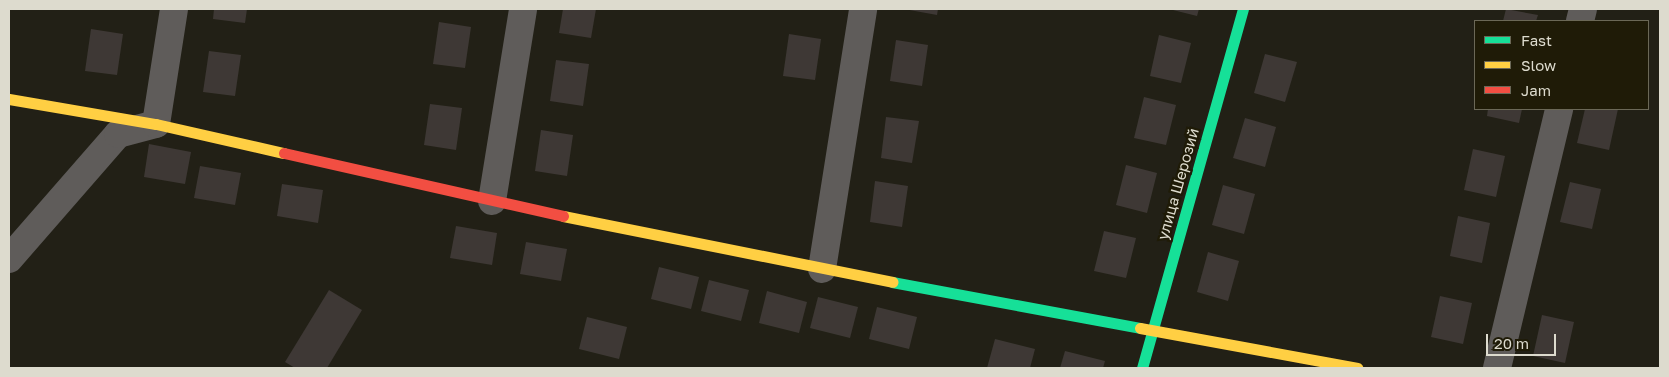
<!DOCTYPE html>
<meta charset="utf-8">
<style>
body{margin:0}
#map{position:relative;width:1669px;height:377px;overflow:hidden;background:#222016;font-family:"Golos Text",sans-serif}
div>[style]{position:absolute}
[style*='--x']{left:calc(var(--x)*1px);top:calc(var(--y)*1px);width:calc(var(--w)*1px);rotate:calc(var(--a)*1deg)}
.building>*{inset:0;background:#3e3835}
.street>*{height:28px;margin:-14px;padding:0 14px;transform-origin:14px;border-radius:14px;background:#5f5c5a}
.fast>*{height:11px;margin:-5.5px;padding:0 5.5px;transform-origin:5.5px;border-radius:5.5px;background:#16e098}
.slow>*{height:11px;margin:-5.5px;padding:0 5.5px;transform-origin:5.5px;border-radius:5.5px;background:#ffcf43}
.jam>*{height:11px;margin:-5.5px;padding:0 5.5px;transform-origin:5.5px;border-radius:5.5px;background:#f24e42}
span{translate:-50% -50%;white-space:nowrap;text-align:center;line-height:1.15;-webkit-text-stroke:4.5px #1f1b07;paint-order:stroke}
.street-label{font-size:15px;color:#dddbce}
.frame{position:absolute;inset:0;border:10px solid #dddbce;pointer-events:none}
.legend{position:absolute;left:1474px;top:20px;width:175px;height:90px;box-sizing:border-box;background:#1f1b07;border:1px solid #6b6857;margin:0;padding:6px 9px;list-style:none;font-size:15px;color:#dddbce}
.legend li{display:flex;align-items:center;gap:10px;height:25px}
.legend b{width:25px;border:1px solid #6b6857}
.scale{position:absolute;left:1486px;top:334px;width:70px;height:22px;box-sizing:border-box;border:2px solid #dddbce;border-top:0;padding-left:6px;font-size:15px;line-height:18px;white-space:nowrap;color:#dddbce;-webkit-text-stroke:4px #1f1b07;paint-order:stroke}
</style>
<div id="map">
<div class="building">
<i style="clip-path:polygon(214px 9px,247px 9px,245px 23px,213px 19px)"></i>
<i style="clip-path:polygon(563px 9px,596px 9px,591px 38px,559px 33px)"></i>
<i style="clip-path:polygon(904px 9px,938px 9px,937px 15px)"></i>
<i style="clip-path:polygon(1169px 9px,1199px 9px,1197px 16px)"></i>
<i style="clip-path:polygon(1506px 9px,1538px 15px,1536px 21px,1503px 21px)"></i>
<i style="clip-path:polygon(439px 22px,471px 27px,465px 68px,433px 64px)"></i>
<i style="clip-path:polygon(91px 29px,123px 34px,117px 75px,85px 71px)"></i>
<i style="clip-path:polygon(789px 34px,821px 39px,815px 80px,783px 76px)"></i>
<i style="clip-path:polygon(1159px 35px,1191px 43px,1181px 83px,1150px 76px)"></i>
<i style="clip-path:polygon(896px 40px,928px 45px,922px 86px,890px 81px)"></i>
<i style="clip-path:polygon(209px 51px,241px 55px,235px 96px,203px 92px)"></i>
<i style="clip-path:polygon(1265px 54px,1297px 62px,1285px 102px,1254px 93px)"></i>
<i style="clip-path:polygon(556px 60px,589px 64px,583px 106px,550px 101px)"></i>
<i style="clip-path:polygon(1144px 97px,1176px 105px,1166px 145px,1134px 138px)"></i>
<i style="clip-path:polygon(430px 104px,462px 108px,456px 150px,424px 145px)"></i>
<i style="clip-path:polygon(1488px 109px,1522px 109px,1519px 123px,1487px 116px)"></i>
<i style="clip-path:polygon(1585px 109px,1618px 109px,1609px 150px,1577px 143px)"></i>
<i style="clip-path:polygon(886px 117px,919px 121px,912px 163px,881px 158px)"></i>
<i style="clip-path:polygon(1245px 118px,1276px 127px,1265px 167px,1233px 158px)"></i>
<i style="clip-path:polygon(541px 130px,573px 135px,567px 176px,535px 171px)"></i>
<i style="clip-path:polygon(149px 144px,191px 152px,185px 184px,144px 177px)"></i>
<i style="clip-path:polygon(1473px 149px,1505px 156px,1496px 197px,1464px 190px)"></i>
<i style="clip-path:polygon(1126px 165px,1157px 173px,1147px 213px,1116px 205px)"></i>
<i style="clip-path:polygon(200px 166px,241px 173px,235px 205px,194px 198px)"></i>
<i style="clip-path:polygon(875px 181px,908px 186px,902px 227px,870px 222px)"></i>
<i style="clip-path:polygon(1570px 182px,1601px 189px,1592px 229px,1560px 222px)"></i>
<i style="clip-path:polygon(282px 184px,323px 190px,318px 223px,277px 216px)"></i>
<i style="clip-path:polygon(1223px 185px,1255px 194px,1244px 234px,1212px 225px)"></i>
<i style="clip-path:polygon(1458px 216px,1490px 223px,1482px 263px,1450px 256px)"></i>
<i style="clip-path:polygon(456px 226px,497px 233px,492px 265px,450px 258px)"></i>
<i style="clip-path:polygon(1104px 231px,1136px 238px,1126px 278px,1094px 271px)"></i>
<i style="clip-path:polygon(526px 242px,567px 249px,561px 281px,520px 274px)"></i>
<i style="clip-path:polygon(1208px 252px,1239px 261px,1228px 301px,1197px 292px)"></i>
<i style="clip-path:polygon(659px 267px,699px 277px,691px 309px,651px 299px)"></i>
<i style="clip-path:polygon(709px 280px,749px 290px,741px 321px,701px 311px)"></i>
<i style="clip-path:polygon(329px 290px,362px 310px,327px 368px,295px 368px,285px 362px)"></i>
<i style="clip-path:polygon(767px 291px,807px 302px,799px 333px,759px 323px)"></i>
<i style="clip-path:polygon(1440px 296px,1472px 303px,1463px 344px,1431px 337px)"></i>
<i style="clip-path:polygon(818px 297px,858px 307px,850px 338px,810px 328px)"></i>
<i style="clip-path:polygon(877px 307px,917px 317px,909px 349px,869px 339px)"></i>
<i style="clip-path:polygon(1542px 315px,1574px 322px,1565px 363px,1533px 356px)"></i>
<i style="clip-path:polygon(587px 317px,627px 327px,619px 359px,579px 349px)"></i>
<i style="clip-path:polygon(995px 339px,1035px 349px,1030px 368px,987px 368px)"></i>
<i style="clip-path:polygon(1065px 351px,1105px 361px,1103px 368px,1060px 368px)"></i>
</div>
<div class="street">
<i style="--x:1580;--y:21;--w:12;--a:-76"></i>
<i style="--x:492;--y:201;--w:194;--a:-80.8"></i>
<i style="--x:9;--y:259;--w:166;--a:-48.9"></i>
<i style="--x:118;--y:134;--w:39;--a:-15"></i>
<i style="--x:156;--y:124;--w:116;--a:-81.1"></i>
<i style="--x:822;--y:269;--w:263;--a:-81"></i>
<i style="--x:1497;--y:368;--w:266;--a:-76.5"></i>
</div>
<div class="fast">
<i style="--x:892;--y:282;--w:252;--a:10.5"></i>
<i style="--x:1142;--y:368;--w:373;--a:-74.3"></i>
</div>
<div class="slow">
<i style="--x:9;--y:99;--w:149;--a:9.7"></i>
<i style="--x:156;--y:124;--w:131;--a:12.8"></i>
<i style="--x:563;--y:216;--w:336;--a:11.3"></i>
<i style="--x:1140;--y:328;--w:221;--a:10.4"></i>
</div>
<div class="jam">
<i style="--x:284;--y:153;--w:286;--a:12.7"></i>
</div>
<div class="street-label">
<span style="left:1178px;top:184px;rotate:-74deg">улица Шерозий</span>
</div>
<div class="frame"></div>
<ul class="legend">
<li><b style="height:6px;background:#16e098"></b>Fast</li>
<li><b style="height:6px;background:#ffcf43"></b>Slow</li>
<li><b style="height:6px;background:#f24e42"></b>Jam</li>
</ul>
<div class="scale">20 m</div>
</div>
